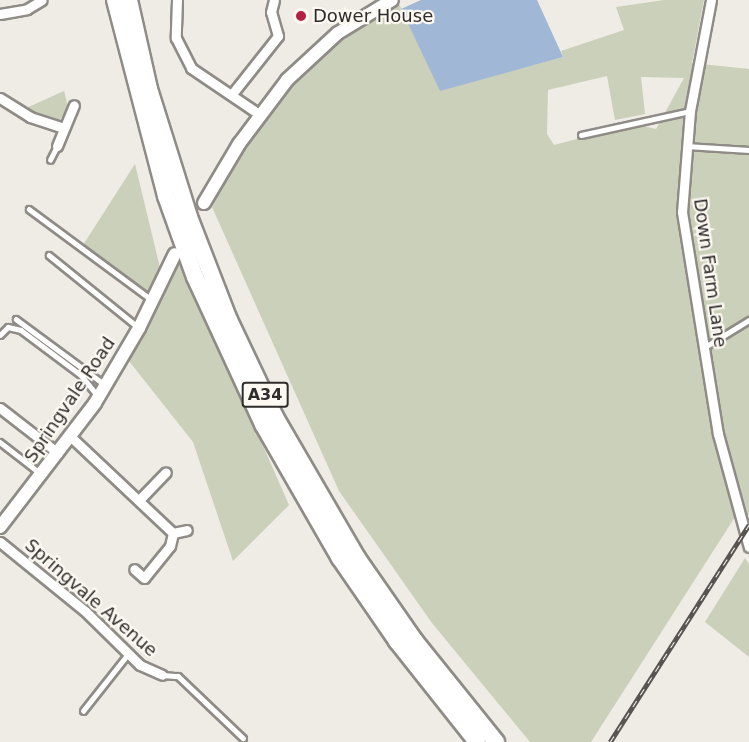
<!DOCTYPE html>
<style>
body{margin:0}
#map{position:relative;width:749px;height:742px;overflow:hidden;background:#efebe5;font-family:"DejaVu Sans",sans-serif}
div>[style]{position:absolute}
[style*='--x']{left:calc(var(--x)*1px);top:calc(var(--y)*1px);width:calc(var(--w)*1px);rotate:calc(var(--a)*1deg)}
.green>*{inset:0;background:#cbd0ba}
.water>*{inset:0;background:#a0b8d6}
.roads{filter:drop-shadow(2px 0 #8f8b86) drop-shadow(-2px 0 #8f8b86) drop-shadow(0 2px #8f8b86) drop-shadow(0 -2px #8f8b86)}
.service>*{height:4.5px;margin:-2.25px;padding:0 2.25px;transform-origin:2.25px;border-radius:2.25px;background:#fff}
.minor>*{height:9px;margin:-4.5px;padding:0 4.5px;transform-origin:4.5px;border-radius:4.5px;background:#fff}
.tertiary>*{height:12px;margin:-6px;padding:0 6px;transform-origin:6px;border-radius:6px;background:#fff}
.trunk>*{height:16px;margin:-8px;padding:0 8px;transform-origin:8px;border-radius:8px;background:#fff}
.rail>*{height:4.5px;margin-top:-2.25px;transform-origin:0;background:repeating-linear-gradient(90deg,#fcf8f2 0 7px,#575452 0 14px);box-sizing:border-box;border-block:2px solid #575452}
.dots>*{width:16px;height:16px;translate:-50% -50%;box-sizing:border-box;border:3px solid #fcf8f2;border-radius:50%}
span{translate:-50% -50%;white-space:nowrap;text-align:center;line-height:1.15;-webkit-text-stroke:4.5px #fcf8f2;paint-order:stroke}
.shield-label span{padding:2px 4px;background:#fcf8f2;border:2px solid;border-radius:4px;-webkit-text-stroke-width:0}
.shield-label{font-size:16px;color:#2f2d2b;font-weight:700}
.poi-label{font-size:18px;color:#2f2d2b}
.left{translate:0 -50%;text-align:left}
.street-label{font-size:18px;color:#2f2d2b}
</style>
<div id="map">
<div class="green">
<i style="clip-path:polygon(evenodd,664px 0,704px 0,692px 63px,749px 69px,749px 513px,747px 517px,742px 506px,591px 742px,530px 742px,432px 623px,339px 491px,212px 207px,238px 153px,286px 87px,336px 44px,399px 4px,440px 90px,563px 57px,561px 51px,624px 30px,616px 7px,664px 0,607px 76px,615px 120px,645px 114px,641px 77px,684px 78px,656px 129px,634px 124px,554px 145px,547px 134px,548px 90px,607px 76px)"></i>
<i style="clip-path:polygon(64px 91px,68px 107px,60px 120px,24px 109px)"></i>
<i style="clip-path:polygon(135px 164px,160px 268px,147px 292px,83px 245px)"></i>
<i style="clip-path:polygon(178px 253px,289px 505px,233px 561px,193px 442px,129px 361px)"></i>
<i style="clip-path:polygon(745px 558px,749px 564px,749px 657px,705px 622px)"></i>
</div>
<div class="water">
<i style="clip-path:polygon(421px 0,537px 0,563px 57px,440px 91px,401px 9px)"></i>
</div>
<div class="roads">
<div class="service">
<i style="--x:581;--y:135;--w:112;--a:-12.4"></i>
<i style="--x:686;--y:146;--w:63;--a:3.6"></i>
<i style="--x:50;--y:160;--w:16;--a:-63"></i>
<i style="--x:29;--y:209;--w:153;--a:36.5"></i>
<i style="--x:49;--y:255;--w:116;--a:39"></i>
<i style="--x:16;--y:319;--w:109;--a:36.5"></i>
<i style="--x:0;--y:335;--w:11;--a:-45"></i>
<i style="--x:8;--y:327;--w:13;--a:13"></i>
<i style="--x:21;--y:330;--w:75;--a:36.9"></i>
<i style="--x:81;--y:375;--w:26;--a:51"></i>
<i style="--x:705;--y:347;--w:52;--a:-31.5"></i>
<i style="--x:0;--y:442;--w:51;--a:37.8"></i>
<i style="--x:162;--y:675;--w:16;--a:4"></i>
<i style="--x:178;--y:676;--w:90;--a:43.6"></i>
<i style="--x:83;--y:711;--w:73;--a:-51.7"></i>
</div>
<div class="minor">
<i style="--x:177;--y:0;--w:38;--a:92"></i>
<i style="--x:176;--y:38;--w:34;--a:63"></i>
<i style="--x:191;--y:68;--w:82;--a:34.1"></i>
<i style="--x:711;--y:0;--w:113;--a:100.7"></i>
<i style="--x:690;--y:111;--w:101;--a:94.5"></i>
<i style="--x:682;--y:212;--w:225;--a:80.8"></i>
<i style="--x:718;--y:434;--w:117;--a:74.7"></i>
<i style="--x:0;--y:14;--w:27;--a:-10"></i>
<i style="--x:27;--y:9;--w:17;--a:-31"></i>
<i style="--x:232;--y:94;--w:74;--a:-51.6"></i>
<i style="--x:278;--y:36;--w:25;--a:-106"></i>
<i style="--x:271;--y:12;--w:12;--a:-76"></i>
<i style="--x:0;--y:98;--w:36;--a:32"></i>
<i style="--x:30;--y:117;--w:36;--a:18"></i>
<i style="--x:57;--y:146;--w:44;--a:-67.5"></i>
<i style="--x:0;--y:408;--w:73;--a:37.8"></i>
<i style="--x:71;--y:437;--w:140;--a:43.3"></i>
<i style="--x:173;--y:533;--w:13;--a:103"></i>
<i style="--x:170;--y:546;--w:41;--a:129.1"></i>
<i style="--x:144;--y:578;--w:13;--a:-138"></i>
<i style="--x:140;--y:499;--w:37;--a:-46"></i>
<i style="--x:173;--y:533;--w:14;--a:-12"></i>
<i style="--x:0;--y:542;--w:109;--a:39.1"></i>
<i style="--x:85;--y:611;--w:77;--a:44.5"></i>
<i style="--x:140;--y:665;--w:24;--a:24"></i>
</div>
<div class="tertiary">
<i style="--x:204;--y:203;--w:69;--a:-59.3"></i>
<i style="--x:239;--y:144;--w:80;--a:-53.1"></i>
<i style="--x:287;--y:80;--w:69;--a:-42.7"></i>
<i style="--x:338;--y:33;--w:63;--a:-31.4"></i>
<i style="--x:0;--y:527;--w:156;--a:-52.5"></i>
<i style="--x:95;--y:403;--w:87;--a:-59.6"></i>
<i style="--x:139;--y:328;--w:82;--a:-64.1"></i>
</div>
<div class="trunk">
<i style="--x:115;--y:0;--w:203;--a:75.4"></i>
<i style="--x:166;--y:196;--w:86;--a:70.3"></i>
<i style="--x:195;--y:277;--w:164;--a:65.2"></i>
<i style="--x:264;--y:426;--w:152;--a:60.1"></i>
<i style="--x:340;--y:558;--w:101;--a:55.5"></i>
<i style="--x:397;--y:641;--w:129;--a:51.6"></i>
<i style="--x:129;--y:0;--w:91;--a:77.3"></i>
<i style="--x:149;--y:89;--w:134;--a:72.6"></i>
<i style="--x:189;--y:217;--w:110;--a:68.8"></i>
<i style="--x:229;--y:320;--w:107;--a:64.6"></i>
<i style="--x:275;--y:417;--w:163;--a:59.8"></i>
<i style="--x:357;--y:558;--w:100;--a:55.2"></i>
<i style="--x:414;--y:640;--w:131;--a:51.2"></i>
</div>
</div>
<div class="rail">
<i style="--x:610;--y:742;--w:258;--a:-57.4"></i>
</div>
<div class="dots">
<i style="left:301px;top:16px;background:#b32144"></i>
</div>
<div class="shield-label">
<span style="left:265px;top:395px">A34</span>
</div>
<div class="poi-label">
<span class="left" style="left:313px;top:16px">Dower House</span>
</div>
<div class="street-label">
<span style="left:710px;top:273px;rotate:82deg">Down Farm Lane</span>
<span style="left:70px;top:400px;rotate:-56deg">Springvale Road</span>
<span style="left:91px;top:598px;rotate:41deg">Springvale Avenue</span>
</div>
</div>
